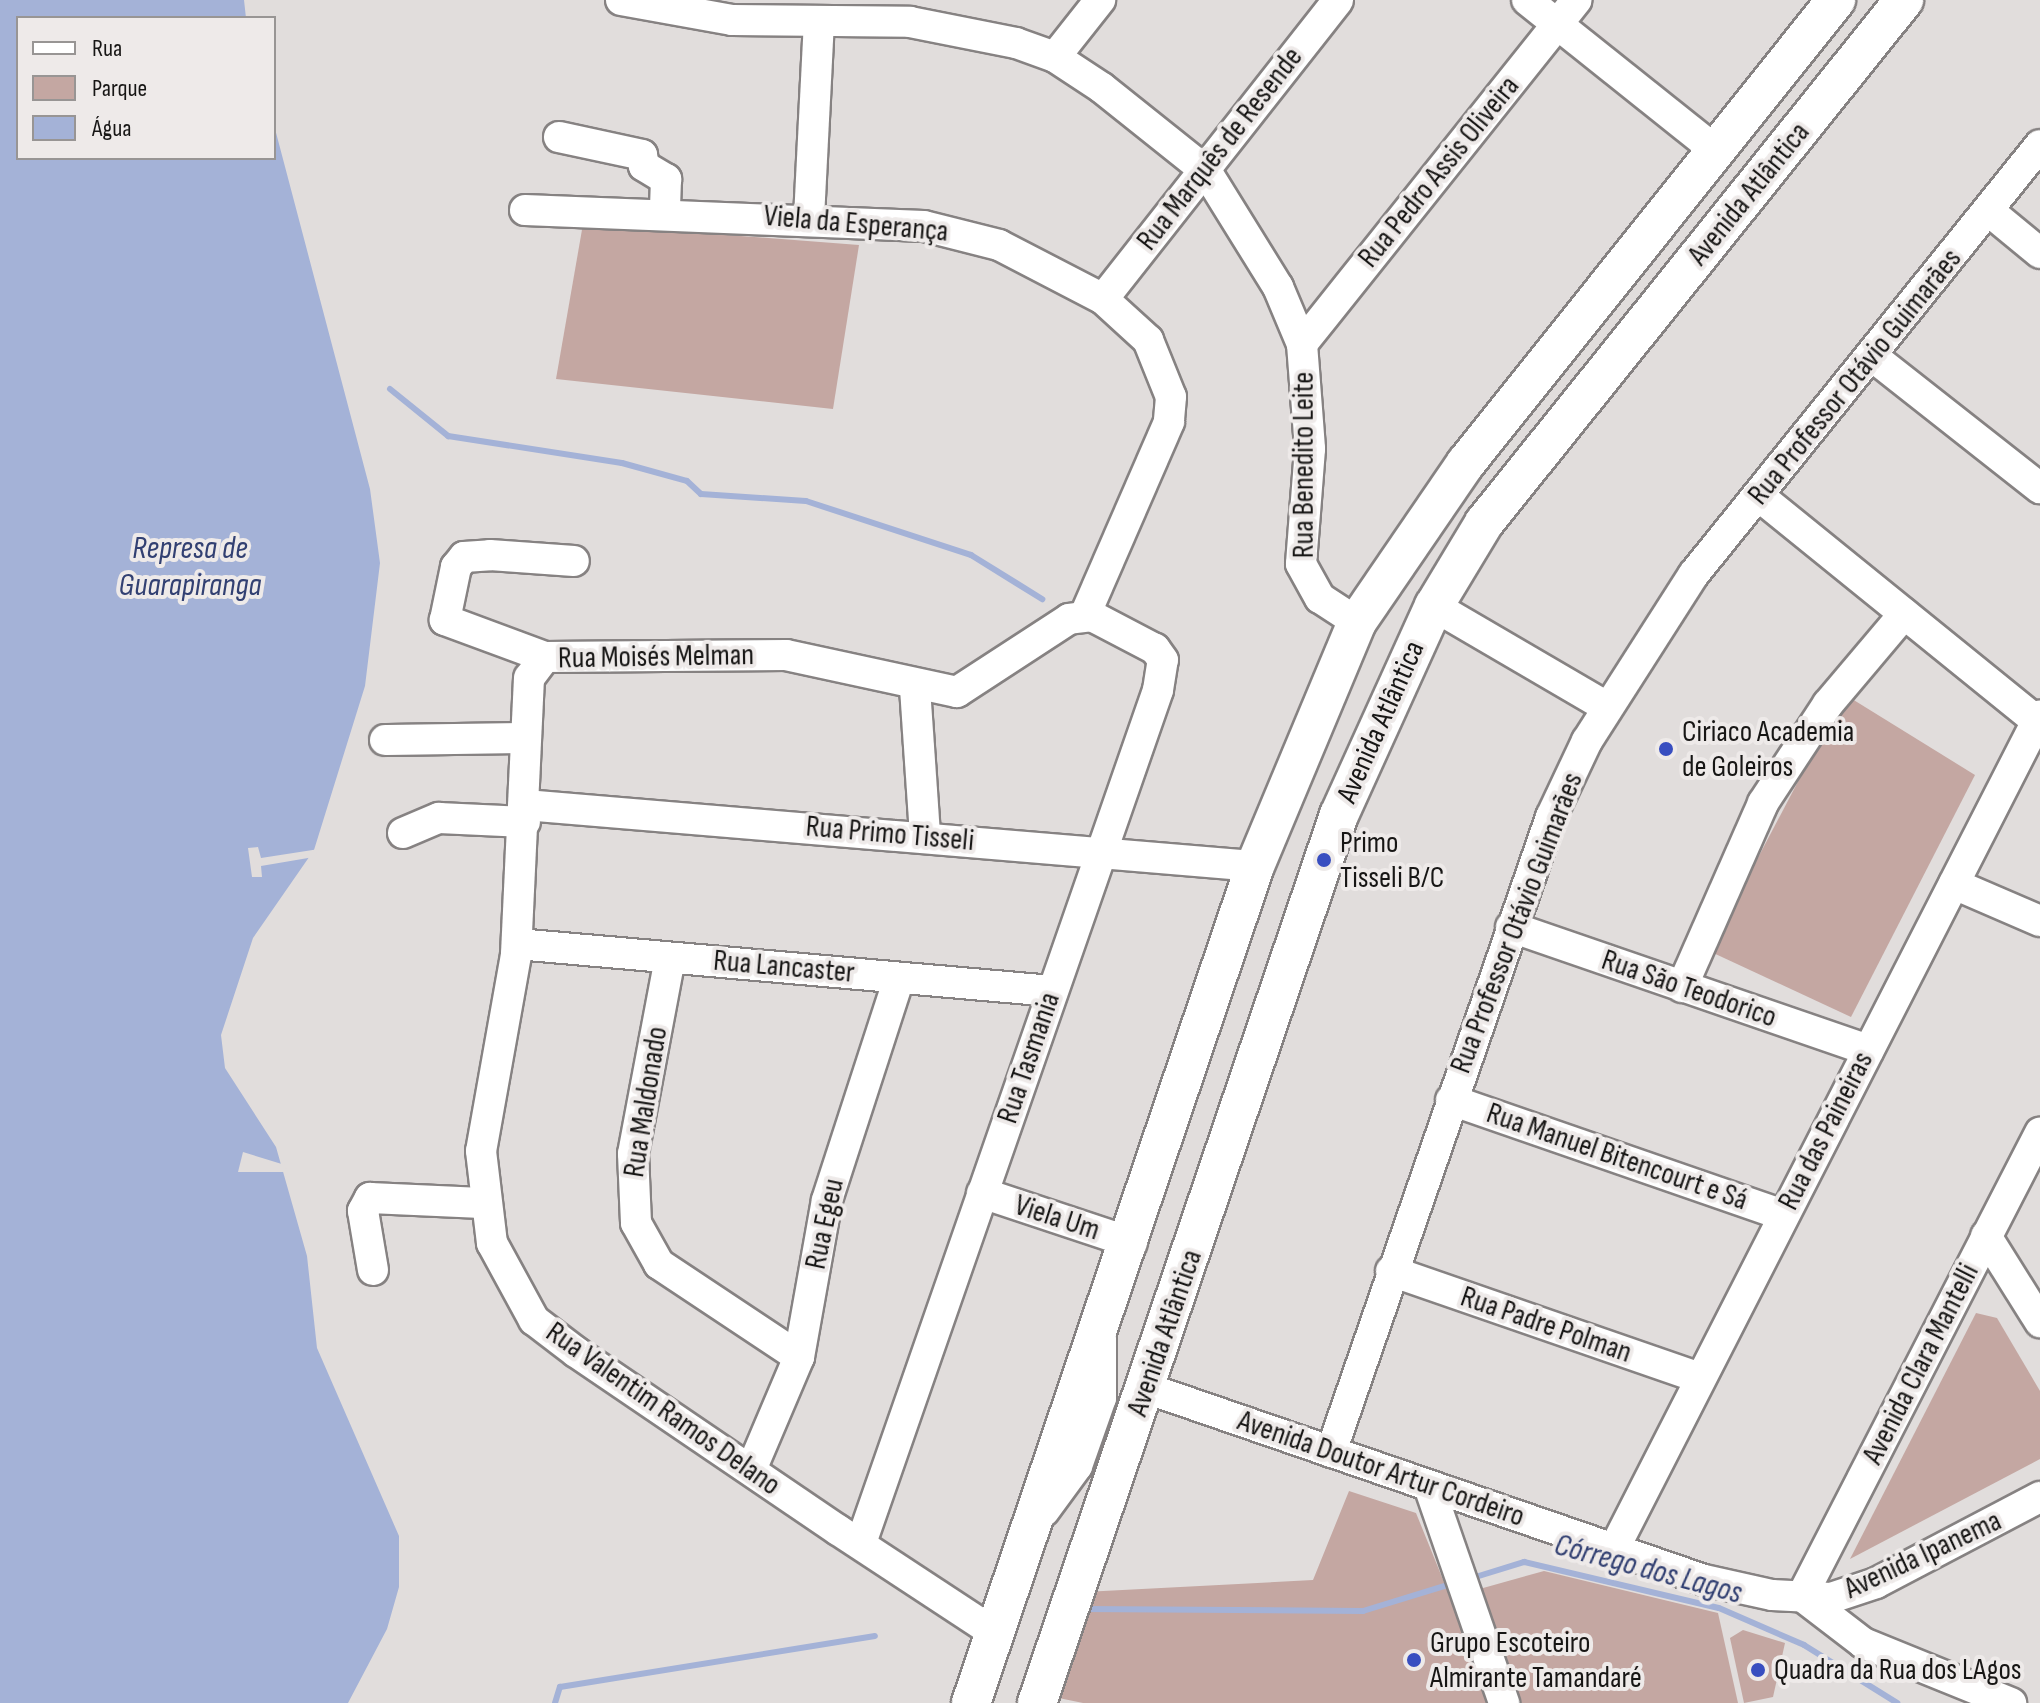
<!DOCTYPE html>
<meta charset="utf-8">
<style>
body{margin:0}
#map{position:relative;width:2040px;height:1703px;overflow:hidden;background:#e1dddc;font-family:"Sofia Sans Condensed",sans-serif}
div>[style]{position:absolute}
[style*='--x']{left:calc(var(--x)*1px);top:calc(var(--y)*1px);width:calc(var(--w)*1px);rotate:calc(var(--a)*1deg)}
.green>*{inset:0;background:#c4a7a2}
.water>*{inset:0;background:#a4b2d7}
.pier>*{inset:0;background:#e1dddc}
.stream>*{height:6px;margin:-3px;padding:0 3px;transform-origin:3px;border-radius:3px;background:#a4b2d7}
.roads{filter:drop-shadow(2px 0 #868282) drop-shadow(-2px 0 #868282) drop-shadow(0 2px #868282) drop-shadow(0 -2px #868282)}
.minor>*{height:30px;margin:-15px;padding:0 15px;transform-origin:15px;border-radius:15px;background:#fff}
.major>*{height:38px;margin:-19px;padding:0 19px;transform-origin:19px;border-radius:19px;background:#fff}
.dots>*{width:22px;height:22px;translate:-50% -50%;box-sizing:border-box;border:4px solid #eeeae9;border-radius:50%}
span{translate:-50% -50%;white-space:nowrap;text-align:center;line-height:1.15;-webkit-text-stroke:8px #eeeae9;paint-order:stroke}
.street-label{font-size:30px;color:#171615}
.poi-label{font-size:30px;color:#171615}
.left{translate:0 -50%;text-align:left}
.water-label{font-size:32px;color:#324072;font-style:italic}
.legend{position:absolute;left:16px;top:16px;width:260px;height:144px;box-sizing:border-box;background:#eeeae9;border:2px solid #989594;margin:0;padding:10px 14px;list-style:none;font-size:24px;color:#171615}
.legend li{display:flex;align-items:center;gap:16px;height:40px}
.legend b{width:40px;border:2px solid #989594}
</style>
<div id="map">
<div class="green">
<i style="clip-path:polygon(583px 224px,859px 245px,833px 409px,556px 379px)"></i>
<i style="clip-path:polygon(1844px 694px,1975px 775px,1851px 1017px,1709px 951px)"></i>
<i style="clip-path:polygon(1976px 1313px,1997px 1318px,2040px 1391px,2040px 1459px,1850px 1559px)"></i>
<i style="clip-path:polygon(1349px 1491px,1416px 1513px,1493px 1703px,1083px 1703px,1049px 1696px,1084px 1592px,1313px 1580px)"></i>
<i style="clip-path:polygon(1544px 1571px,1718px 1613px,1738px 1703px,1512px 1703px,1476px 1590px)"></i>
<i style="clip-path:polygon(1743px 1630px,1785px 1643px,1773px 1697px,1744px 1703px,1730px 1638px)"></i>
</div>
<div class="water">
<i style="clip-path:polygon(0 0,244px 0,246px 18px,18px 18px,18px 158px,274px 158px,274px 125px,370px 489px,380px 563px,365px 686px,314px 850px,253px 938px,221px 1035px,225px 1068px,276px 1147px,307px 1256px,317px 1348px,399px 1536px,399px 1587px,387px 1629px,348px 1703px,0 1703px)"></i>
</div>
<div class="pier">
<i style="clip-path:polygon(258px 847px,261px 858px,319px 849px,314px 857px,261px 866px,262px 877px,252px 877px,248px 848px)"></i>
<i style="clip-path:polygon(243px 1152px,285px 1165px,287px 1172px,238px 1172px)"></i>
</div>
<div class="stream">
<i style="--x:390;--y:389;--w:75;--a:39"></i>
<i style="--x:448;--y:436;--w:176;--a:8.8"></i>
<i style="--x:622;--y:463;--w:67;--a:15.5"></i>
<i style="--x:687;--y:481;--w:19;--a:43"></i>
<i style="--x:701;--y:494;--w:105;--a:3.8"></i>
<i style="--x:806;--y:501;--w:174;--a:18.1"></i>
<i style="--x:971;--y:555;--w:84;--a:31.8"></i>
<i style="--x:1469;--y:1579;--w:58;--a:-17.2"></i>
<i style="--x:1524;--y:1562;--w:200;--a:13.3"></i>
<i style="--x:1719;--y:1608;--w:93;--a:23.5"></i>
<i style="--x:1804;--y:1645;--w:110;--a:31.9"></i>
<i style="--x:1084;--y:1609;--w:279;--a:0.4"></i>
<i style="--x:1363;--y:1611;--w:95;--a:-17.1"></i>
<i style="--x:555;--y:1703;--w:17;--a:-73"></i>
<i style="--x:560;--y:1687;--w:319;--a:-9.2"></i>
</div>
<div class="roads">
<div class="minor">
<i style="--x:621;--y:0;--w:113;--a:10.2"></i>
<i style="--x:732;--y:20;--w:178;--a:0.6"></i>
<i style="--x:910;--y:22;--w:108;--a:11.2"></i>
<i style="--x:1016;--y:43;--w:41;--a:19.7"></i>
<i style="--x:1055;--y:57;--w:56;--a:33.4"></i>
<i style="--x:1102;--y:88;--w:133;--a:38.6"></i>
<i style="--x:1206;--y:171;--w:137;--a:58.2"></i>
<i style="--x:1278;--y:287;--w:62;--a:67.2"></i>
<i style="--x:1302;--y:344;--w:105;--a:85.6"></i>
<i style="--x:1310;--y:449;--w:115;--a:94.5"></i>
<i style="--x:1301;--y:564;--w:39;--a:61"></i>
<i style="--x:1320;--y:598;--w:44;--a:33"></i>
<i style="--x:1527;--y:0;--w:242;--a:38.6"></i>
<i style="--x:1055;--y:57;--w:73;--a:-51.7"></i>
<i style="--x:559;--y:137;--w:85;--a:12.2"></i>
<i style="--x:642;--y:155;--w:11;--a:80"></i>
<i style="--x:644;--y:166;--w:26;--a:31"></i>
<i style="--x:666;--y:179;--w:34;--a:92"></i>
<i style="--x:525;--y:210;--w:399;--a:2.3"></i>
<i style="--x:924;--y:226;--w:77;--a:14.2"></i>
<i style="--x:999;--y:245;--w:117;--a:27.4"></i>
<i style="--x:1103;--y:299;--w:61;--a:42.3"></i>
<i style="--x:1148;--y:340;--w:61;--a:68"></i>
<i style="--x:1171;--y:397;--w:25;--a:95"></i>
<i style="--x:1169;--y:422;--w:210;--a:113.5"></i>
<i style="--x:1989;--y:211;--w:66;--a:39.5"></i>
<i style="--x:809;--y:218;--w:197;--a:-87.1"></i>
<i style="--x:1103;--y:299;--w:380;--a:-51.8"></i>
<i style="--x:1302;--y:344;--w:440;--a:-51.4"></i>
<i style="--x:1872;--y:356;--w:214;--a:38.2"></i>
<i style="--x:1759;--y:496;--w:358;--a:39"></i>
<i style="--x:1434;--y:606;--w:200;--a:30.3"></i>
<i style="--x:545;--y:657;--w:107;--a:-159.7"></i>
<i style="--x:445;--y:620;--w:54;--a:-78.3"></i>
<i style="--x:456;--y:567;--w:13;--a:-51"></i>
<i style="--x:464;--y:557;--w:26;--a:-4"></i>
<i style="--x:490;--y:555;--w:84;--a:4.1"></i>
<i style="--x:915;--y:688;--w:148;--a:86.1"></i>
<i style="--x:385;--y:740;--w:139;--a:-0.8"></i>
<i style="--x:525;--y:805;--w:733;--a:4.78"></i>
<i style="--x:403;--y:833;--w:39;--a:-23"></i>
<i style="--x:439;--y:818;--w:86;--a:2.7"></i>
<i style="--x:1954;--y:884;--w:94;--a:23.3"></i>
<i style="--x:1511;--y:927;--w:378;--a:19"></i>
<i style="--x:517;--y:944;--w:537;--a:5.02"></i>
<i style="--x:670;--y:958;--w:199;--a:100.7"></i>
<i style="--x:633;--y:1154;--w:69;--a:87.5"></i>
<i style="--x:636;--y:1223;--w:47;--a:60.7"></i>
<i style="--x:659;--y:1264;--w:168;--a:33.6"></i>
<i style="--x:1682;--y:987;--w:201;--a:-66.2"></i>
<i style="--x:1763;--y:803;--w:118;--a:-56.7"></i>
<i style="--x:1828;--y:704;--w:118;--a:-49.8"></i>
<i style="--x:1451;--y:1100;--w:351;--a:19.1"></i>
<i style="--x:982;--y:1193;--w:158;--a:18.4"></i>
<i style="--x:1986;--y:1236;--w:102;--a:57.9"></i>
<i style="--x:373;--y:1270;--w:60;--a:-99.6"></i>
<i style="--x:363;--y:1211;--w:15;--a:-62"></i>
<i style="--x:370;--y:1198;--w:112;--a:2.6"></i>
<i style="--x:1391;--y:1271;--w:327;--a:19.1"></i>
<i style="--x:1146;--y:1388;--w:590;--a:18.99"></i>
<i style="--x:1704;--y:1580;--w:70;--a:12.4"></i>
<i style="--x:1772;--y:1595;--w:59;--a:2.9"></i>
<i style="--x:1831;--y:1598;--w:47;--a:-18.4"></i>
<i style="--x:1876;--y:1583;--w:185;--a:-27.7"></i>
<i style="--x:1331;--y:1452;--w:672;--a:-70.89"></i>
<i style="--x:1551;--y:817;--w:84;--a:-64.7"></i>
<i style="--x:1587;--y:741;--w:198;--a:-57.4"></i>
<i style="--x:1694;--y:574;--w:551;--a:-51.11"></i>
<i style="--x:751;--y:1470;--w:123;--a:-67"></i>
<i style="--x:799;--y:1357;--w:159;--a:-79.9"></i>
<i style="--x:827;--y:1200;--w:233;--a:-72"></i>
<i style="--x:1429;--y:1486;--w:230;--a:70.9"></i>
<i style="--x:1044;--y:1511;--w:56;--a:-53.7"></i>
<i style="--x:1077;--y:1466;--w:72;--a:-70.6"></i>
<i style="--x:1101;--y:1398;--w:60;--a:-90"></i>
<i style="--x:861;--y:1543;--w:903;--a:-70.8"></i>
<i style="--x:1158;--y:690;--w:30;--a:-81"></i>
<i style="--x:1163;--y:660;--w:14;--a:-126"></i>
<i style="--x:1155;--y:649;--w:71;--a:-152.4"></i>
<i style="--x:1092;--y:616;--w:23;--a:173"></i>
<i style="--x:1069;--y:619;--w:134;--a:146.9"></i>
<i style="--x:957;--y:692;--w:175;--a:-167.8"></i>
<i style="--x:786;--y:655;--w:241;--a:179.5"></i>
<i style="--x:545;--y:657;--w:26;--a:127"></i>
<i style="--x:529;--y:678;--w:277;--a:92.7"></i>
<i style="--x:516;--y:955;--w:199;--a:100.1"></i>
<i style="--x:481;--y:1151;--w:93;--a:83.2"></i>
<i style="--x:492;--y:1243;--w:88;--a:61.4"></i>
<i style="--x:534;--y:1320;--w:53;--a:37.3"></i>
<i style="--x:576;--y:1352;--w:317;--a:34.2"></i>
<i style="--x:838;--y:1530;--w:188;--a:33.3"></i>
<i style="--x:1614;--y:1549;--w:936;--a:-62.94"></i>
<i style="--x:1802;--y:1596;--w:521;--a:-62.8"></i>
<i style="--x:1802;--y:1596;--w:77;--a:37.6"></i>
<i style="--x:1863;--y:1643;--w:160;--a:22.1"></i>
</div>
<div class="major">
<i style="--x:971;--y:1703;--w:884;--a:-71.26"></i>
<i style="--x:1255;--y:866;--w:264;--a:-67.3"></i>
<i style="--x:1357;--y:622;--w:193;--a:-55.6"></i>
<i style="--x:1466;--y:463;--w:593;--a:-51.37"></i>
<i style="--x:1037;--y:1703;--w:938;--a:-71.22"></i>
<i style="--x:1339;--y:815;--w:230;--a:-65.6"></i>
<i style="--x:1434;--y:606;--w:97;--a:-58.9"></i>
<i style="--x:1484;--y:523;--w:671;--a:-51.23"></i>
</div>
</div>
<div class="dots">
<i style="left:1666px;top:749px;background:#384ec0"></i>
<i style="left:1324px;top:860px;background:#384ec0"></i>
<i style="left:1414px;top:1660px;background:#384ec0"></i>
<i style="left:1758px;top:1670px;background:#384ec0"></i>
</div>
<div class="street-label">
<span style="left:1220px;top:149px;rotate:-52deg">Rua Marquês de Resende</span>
<span style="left:1439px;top:172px;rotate:-51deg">Rua Pedro Assis Oliveira</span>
<span style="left:1749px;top:194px;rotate:-51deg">Avenida Atlântica</span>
<span style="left:856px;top:224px;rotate:5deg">Viela da Esperança</span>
<span style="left:1855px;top:377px;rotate:-51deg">Rua Professor Otávio Guimarães</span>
<span style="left:1304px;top:465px;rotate:-90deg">Rua Benedito Leite</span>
<span style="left:656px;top:657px;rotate:-1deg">Rua Moisés Melman</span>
<span style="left:1381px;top:722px;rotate:-66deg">Avenida Atlântica</span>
<span style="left:890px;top:834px;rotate:5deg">Rua Primo Tisseli</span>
<span style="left:1517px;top:923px;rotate:-69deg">Rua Professor Otávio Guimarães</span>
<span style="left:784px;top:967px;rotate:5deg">Rua Lancaster</span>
<span style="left:1689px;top:989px;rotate:19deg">Rua São Teodorico</span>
<span style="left:1029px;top:1058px;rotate:-71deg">Rua Tasmania</span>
<span style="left:646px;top:1102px;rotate:-81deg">Rua Maldonado</span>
<span style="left:1826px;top:1131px;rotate:-63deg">Rua das Paineiras</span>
<span style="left:1617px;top:1157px;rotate:19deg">Rua Manuel Bitencourt e Sá</span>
<span style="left:1057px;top:1218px;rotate:18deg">Viela Um</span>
<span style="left:825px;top:1224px;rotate:-78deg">Rua Egeu</span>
<span style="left:1546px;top:1325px;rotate:19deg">Rua Padre Polman</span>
<span style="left:1165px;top:1333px;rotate:-71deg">Avenida Atlântica</span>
<span style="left:1921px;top:1364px;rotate:-63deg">Avenida Clara Mantelli</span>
<span style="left:663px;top:1409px;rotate:35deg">Rua Valentim Ramos Delano</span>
<span style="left:1381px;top:1469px;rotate:19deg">Avenida Doutor Artur Cordeiro</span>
<span style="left:1923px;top:1555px;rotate:-25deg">Avenida Ipanema</span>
</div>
<div class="poi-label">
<span class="left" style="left:1682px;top:749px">Ciriaco Academia<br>de Goleiros</span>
<span class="left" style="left:1340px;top:860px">Primo<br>Tisseli B/C</span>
<span class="left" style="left:1430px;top:1660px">Grupo Escoteiro<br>Almirante Tamandaré</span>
<span class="left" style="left:1774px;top:1670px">Quadra da Rua dos LAgos</span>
</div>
<div class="water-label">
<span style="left:190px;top:568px">Represa de<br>Guarapiranga</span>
<span style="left:1648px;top:1570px;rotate:15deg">Córrego dos Lagos</span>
</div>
<ul class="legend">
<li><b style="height:10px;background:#fff"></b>Rua</li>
<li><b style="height:22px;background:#c4a7a2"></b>Parque</li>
<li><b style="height:22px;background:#a4b2d7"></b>Água</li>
</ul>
</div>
